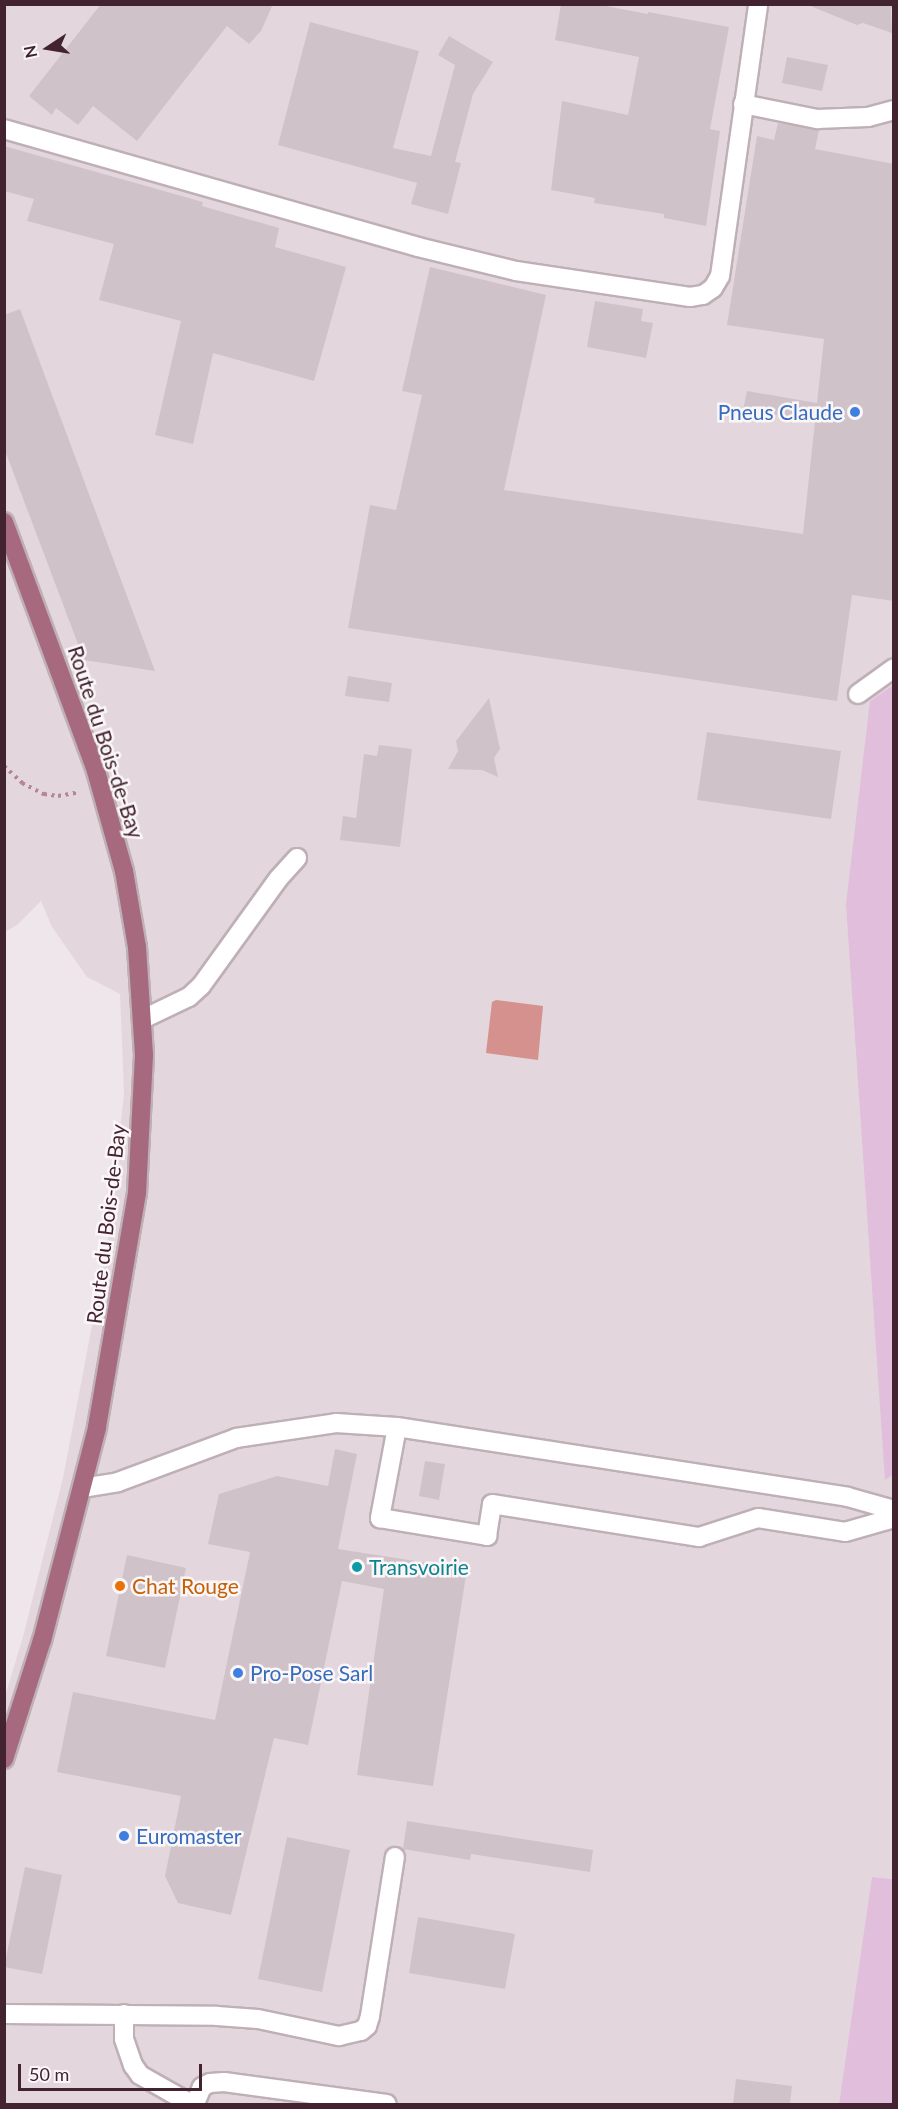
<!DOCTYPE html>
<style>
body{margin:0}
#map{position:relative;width:898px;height:2109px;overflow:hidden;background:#efe6eb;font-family:Lato,sans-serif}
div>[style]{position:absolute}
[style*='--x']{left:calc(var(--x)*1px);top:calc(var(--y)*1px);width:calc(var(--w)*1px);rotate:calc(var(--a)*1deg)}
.built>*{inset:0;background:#e3d7dd}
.green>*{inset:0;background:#e1bedb}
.water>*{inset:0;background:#d5918d}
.building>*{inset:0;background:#d0c2c9}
.path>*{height:4px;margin-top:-2px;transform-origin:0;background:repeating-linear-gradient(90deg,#b48598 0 3px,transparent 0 7.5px)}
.roads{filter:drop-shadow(2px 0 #bfafb6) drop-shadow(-2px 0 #bfafb6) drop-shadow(0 2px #bfafb6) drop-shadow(0 -2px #bfafb6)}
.minor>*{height:18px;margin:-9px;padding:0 9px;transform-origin:9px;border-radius:9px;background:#fff}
.major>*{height:18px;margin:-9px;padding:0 9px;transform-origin:9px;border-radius:9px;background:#a6697e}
.dots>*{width:16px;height:16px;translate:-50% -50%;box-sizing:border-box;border:3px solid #fbf7f9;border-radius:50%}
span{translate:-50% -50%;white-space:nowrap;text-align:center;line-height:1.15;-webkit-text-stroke:5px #fbf7f9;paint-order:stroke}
.shop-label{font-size:21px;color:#366cbe}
.right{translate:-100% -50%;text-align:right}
.left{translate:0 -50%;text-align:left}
.street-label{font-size:21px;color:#43232f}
.culture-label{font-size:21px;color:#0d838f}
.food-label{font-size:21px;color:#c56008}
.frame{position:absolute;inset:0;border:6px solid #43232f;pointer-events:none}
.north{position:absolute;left:18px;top:18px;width:60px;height:60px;-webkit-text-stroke:4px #fbf7f9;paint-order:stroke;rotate:258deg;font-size:16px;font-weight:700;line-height:24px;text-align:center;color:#43232f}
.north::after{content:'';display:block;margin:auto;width:21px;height:27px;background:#43232f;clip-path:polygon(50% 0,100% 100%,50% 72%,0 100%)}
.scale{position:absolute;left:18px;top:2064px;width:184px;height:27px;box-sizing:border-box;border:3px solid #43232f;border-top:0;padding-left:8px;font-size:18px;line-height:21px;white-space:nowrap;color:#43232f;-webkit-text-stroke:4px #fbf7f9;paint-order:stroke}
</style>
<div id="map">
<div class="built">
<i style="clip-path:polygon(5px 5px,893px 5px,893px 685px,870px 701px,886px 1479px,893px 1474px,894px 1879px,873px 1877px,839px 2104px,5px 2104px,5px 1696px,23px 1637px,63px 1478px,107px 1247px,124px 1094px,120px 994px,87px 977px,52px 927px,41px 901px,17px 925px,5px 932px)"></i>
</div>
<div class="green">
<i style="clip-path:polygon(893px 685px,894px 1474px,885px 1480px,846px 904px,870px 701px)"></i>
<i style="clip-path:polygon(872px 1877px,893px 1879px,893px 2104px,839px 2104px)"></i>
</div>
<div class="water">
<i style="clip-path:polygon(496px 1000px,543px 1006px,538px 1060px,486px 1053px,492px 1002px)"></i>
</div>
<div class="building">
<i style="clip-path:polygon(101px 4px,273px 4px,261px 31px,249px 44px,227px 26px,137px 141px,93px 106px,78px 125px,56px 108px,52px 115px,29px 96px)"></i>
<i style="clip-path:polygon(561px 4px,595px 4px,648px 14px,648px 12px,729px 27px,710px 129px,720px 131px,706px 226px,664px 218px,664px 214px,594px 203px,595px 198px,551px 190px,562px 101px,628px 115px,639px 57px,555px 40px)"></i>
<i style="clip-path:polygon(894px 4px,891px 9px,892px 33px,863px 23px,857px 25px,808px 5px)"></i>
<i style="clip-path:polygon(310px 22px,419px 51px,393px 148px,431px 156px,455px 65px,438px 55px,449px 36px,493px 62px,473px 94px,455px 162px,461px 163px,448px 214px,411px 204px,417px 183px,278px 145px)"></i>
<i style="clip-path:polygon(787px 57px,828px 65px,822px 91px,782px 83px)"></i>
<i style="clip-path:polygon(778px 123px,819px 130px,815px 149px,894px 164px,894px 601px,852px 595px,837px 701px,348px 628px,370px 505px,396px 510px,422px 395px,402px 391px,430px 267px,546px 295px,504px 490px,803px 534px,815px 421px,743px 410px,747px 391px,817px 403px,824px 339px,727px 325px,757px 136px,774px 140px)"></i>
<i style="clip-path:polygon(4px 146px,203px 202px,202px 206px,279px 228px,275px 247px,346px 267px,314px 381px,213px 353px,193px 444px,155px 435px,181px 321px,99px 300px,114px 244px,27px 221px,34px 199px,4px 191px)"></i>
<i style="clip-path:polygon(595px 301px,643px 309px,641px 321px,653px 323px,646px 358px,587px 347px)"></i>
<i style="clip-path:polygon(20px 309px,155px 671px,84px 660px,4px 448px,4px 315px)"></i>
<i style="clip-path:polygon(348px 676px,392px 683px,389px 702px,345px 696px)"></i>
<i style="clip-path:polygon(489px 698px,500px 749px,494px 758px,498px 777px,482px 770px,448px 769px,458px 751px,456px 741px)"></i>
<i style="clip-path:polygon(707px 732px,841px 751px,831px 819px,697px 800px)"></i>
<i style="clip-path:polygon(379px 745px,412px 749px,400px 847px,340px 840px,343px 816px,356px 818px,364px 754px,377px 756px)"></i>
<i style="clip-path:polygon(335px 1449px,357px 1454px,338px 1549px,467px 1569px,433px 1786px,357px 1775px,384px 1589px,342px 1581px,308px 1745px,274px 1738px,231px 1915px,178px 1903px,165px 1876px,181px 1796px,57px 1772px,73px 1692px,215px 1720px,250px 1552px,208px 1544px,219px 1494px,277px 1476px,328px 1486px)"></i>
<i style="clip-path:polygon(425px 1461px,445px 1464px,439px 1500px,419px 1496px)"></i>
<i style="clip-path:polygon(127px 1555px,186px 1568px,165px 1668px,106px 1656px)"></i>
<i style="clip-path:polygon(407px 1821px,593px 1850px,590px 1872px,471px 1854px,470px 1860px,403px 1849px)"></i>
<i style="clip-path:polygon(287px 1837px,350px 1850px,322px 1992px,258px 1979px)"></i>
<i style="clip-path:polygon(25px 1867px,62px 1875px,42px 1974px,4px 1967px)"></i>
<i style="clip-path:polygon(418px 1917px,515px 1934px,505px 1989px,409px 1973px)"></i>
<i style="clip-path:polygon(736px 2079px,792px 2086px,790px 2104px,733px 2104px)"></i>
</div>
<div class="path">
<i style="--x:4;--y:766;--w:25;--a:43"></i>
<i style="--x:22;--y:783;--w:25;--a:27"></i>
<i style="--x:44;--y:794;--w:14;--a:8"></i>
<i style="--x:58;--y:796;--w:22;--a:-10"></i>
</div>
<div class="roads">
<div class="minor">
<i style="--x:743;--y:104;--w:76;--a:11.5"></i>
<i style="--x:817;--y:119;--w:51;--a:-2.2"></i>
<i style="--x:868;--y:117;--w:27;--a:-15"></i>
<i style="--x:4;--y:129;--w:430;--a:15.9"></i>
<i style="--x:418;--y:247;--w:101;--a:13.8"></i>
<i style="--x:516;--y:271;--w:176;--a:8.5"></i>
<i style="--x:690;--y:297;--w:13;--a:-9"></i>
<i style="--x:703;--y:295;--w:12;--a:-35"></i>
<i style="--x:713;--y:288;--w:14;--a:-60"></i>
<i style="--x:720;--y:276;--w:275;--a:-82"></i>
<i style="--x:858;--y:694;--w:44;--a:-35.8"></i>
<i style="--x:143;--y:1019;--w:51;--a:-25.6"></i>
<i style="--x:189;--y:997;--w:16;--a:-43"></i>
<i style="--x:201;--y:986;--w:133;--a:-54.2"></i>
<i style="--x:279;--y:878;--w:27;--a:-48"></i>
<i style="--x:397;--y:1427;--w:93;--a:100.6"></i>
<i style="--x:380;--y:1518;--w:109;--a:9.5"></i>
<i style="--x:487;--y:1536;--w:32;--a:-81"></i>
<i style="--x:492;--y:1504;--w:210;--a:9.1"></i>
<i style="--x:699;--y:1537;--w:62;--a:-17.9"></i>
<i style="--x:758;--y:1518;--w:88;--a:9.1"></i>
<i style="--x:845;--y:1532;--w:51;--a:-15.9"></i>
<i style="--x:82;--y:1488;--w:36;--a:-9"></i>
<i style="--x:118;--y:1482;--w:126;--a:-20.4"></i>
<i style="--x:236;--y:1438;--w:101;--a:-8.5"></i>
<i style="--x:336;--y:1423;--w:61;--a:3.8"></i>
<i style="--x:397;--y:1427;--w:456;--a:8.8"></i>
<i style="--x:848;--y:1497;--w:48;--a:15.8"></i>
<i style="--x:4;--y:2014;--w:213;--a:0.5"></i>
<i style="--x:217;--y:2016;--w:41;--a:4.2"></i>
<i style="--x:258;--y:2019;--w:83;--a:11.9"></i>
<i style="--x:339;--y:2036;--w:23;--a:-13"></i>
<i style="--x:361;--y:2031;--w:8;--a:-40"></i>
<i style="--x:367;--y:2026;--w:10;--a:-73"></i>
<i style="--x:370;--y:2016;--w:161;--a:-81.1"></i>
<i style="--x:124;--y:2014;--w:25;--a:90"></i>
<i style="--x:124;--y:2039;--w:28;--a:71"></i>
<i style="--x:133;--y:2065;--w:12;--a:55"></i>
<i style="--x:140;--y:2075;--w:59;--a:29.6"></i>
<i style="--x:195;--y:2104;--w:18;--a:-68"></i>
<i style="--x:202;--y:2087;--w:9;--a:-27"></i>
<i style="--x:210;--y:2083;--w:14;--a:-4"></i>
<i style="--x:224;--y:2082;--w:164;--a:7.7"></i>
</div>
<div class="major">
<i style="--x:4;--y:522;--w:265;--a:69.7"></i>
<i style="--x:96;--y:771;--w:104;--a:74.4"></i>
<i style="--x:124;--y:871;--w:77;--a:80.3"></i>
<i style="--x:137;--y:947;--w:108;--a:86.3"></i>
<i style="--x:144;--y:1055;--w:138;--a:92.9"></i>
<i style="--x:137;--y:1193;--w:238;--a:99.7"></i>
<i style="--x:97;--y:1428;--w:219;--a:104.5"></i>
<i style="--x:42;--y:1640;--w:125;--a:107.7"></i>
</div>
</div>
<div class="dots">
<i style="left:855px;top:412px;background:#3f7fe0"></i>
<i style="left:357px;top:1567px;background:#0f9aa8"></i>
<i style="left:120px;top:1586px;background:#e8710a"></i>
<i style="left:238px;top:1673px;background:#3f7fe0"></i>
<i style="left:124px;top:1836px;background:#3f7fe0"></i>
</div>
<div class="shop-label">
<span class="right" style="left:843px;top:412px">Pneus Claude</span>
<span class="left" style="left:250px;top:1673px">Pro-Pose Sarl</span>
<span class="left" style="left:136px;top:1836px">Euromaster</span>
</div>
<div class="street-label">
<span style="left:106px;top:742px;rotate:72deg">Route du Bois-de-Bay</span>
<span style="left:106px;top:1224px;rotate:-83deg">Route du Bois-de-Bay</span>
</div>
<div class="culture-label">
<span class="left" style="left:369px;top:1567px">Transvoirie</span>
</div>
<div class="food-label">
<span class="left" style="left:132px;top:1586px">Chat Rouge</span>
</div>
<div class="frame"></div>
<div class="north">N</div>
<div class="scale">50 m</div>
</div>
